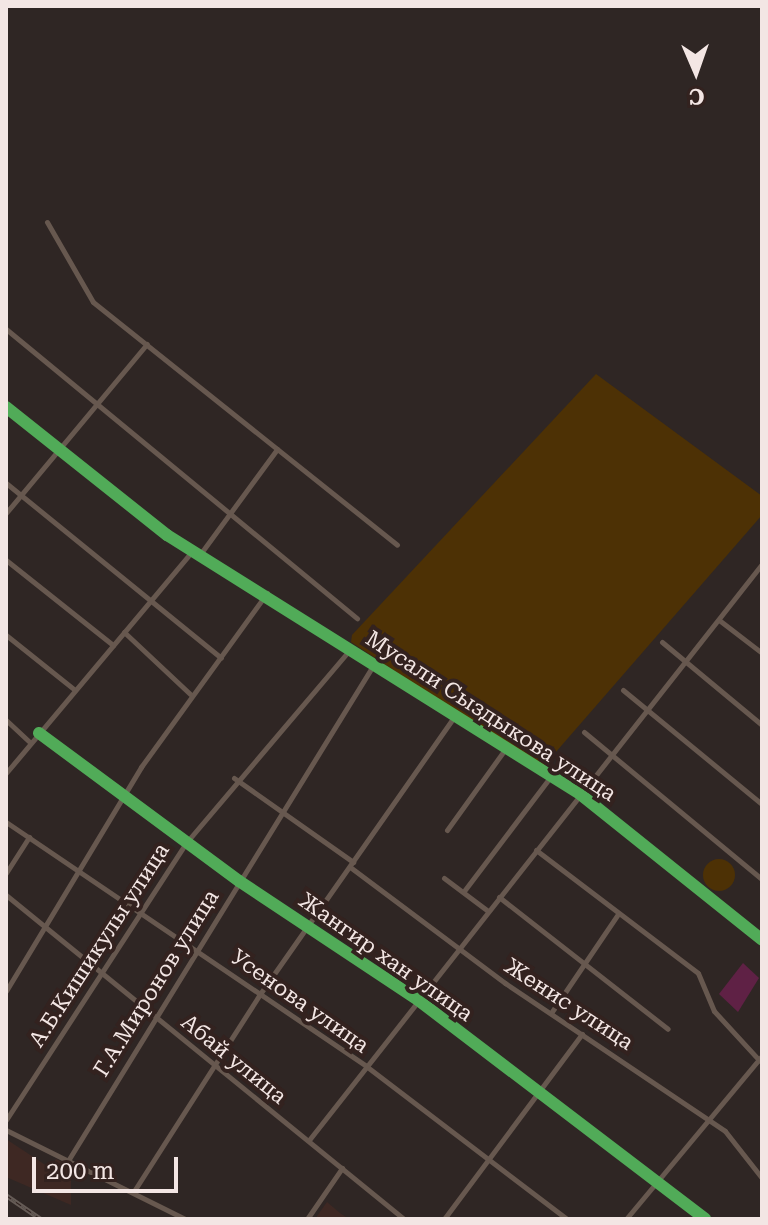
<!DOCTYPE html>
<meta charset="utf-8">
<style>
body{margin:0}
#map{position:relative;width:768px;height:1225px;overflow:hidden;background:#2f2624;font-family:"Roboto Serif",serif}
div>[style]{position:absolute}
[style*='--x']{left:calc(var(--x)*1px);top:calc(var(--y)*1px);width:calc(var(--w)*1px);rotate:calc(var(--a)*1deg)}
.built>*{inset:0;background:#3e2823}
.green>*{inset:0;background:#4d3105}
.round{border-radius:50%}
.water>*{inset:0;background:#5f2145}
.street>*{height:5px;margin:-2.5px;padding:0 2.5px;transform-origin:2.5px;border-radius:2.5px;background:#67584f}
.rail>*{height:5px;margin-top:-2.5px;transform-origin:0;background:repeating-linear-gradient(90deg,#33221f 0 6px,#665c57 0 12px);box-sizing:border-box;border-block:2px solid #665c57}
.cycleway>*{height:12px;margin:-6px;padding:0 6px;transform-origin:6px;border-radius:6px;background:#51ab58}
span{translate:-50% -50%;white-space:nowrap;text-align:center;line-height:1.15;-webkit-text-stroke:8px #33221f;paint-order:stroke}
.street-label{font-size:22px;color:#f3e6e4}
.frame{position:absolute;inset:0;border:8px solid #f3e6e4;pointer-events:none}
.north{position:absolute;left:656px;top:32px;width:80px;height:80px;-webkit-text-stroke:6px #33221f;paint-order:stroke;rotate:178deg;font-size:22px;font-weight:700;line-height:32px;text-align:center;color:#f3e6e4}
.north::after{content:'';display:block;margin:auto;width:28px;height:36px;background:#f3e6e4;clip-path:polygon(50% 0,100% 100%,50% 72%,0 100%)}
.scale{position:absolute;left:32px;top:1157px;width:146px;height:36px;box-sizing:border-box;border:4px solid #f3e6e4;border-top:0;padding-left:10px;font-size:24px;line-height:28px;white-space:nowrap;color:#f3e6e4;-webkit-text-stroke:6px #33221f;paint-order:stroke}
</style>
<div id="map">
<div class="built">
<i style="clip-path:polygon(6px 1139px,50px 1168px,56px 1159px,71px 1166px,71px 1205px,6px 1177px)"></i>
<i style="clip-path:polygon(327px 1202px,340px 1213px,349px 1219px,315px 1219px)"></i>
</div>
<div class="green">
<i style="clip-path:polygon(596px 374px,762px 496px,762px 515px,542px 768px,351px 642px,352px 635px)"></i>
<i class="round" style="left:703px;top:859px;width:32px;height:32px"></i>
</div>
<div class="water">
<i style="clip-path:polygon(743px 963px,759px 978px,738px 1012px,719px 994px)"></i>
</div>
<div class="street">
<i style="--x:47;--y:222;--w:92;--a:60.1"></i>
<i style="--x:93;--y:302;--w:389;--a:38.6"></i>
<i style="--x:6;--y:329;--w:455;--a:39.5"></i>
<i style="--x:6;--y:407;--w:206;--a:38.5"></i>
<i style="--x:167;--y:535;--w:487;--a:32.1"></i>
<i style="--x:580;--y:794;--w:233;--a:38.7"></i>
<i style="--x:6;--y:483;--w:277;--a:39.1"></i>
<i style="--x:6;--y:513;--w:220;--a:-50.2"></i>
<i style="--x:201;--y:553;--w:129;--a:-53.8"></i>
<i style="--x:6;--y:560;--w:137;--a:38.5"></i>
<i style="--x:719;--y:620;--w:54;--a:37.5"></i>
<i style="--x:124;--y:632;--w:91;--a:43.2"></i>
<i style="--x:6;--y:635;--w:88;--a:38.6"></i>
<i style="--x:662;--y:642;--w:130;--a:39.7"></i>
<i style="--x:623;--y:690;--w:180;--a:39.4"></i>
<i style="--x:6;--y:720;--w:33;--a:43"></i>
<i style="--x:584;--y:732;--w:231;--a:39.6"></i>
<i style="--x:39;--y:733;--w:249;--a:36.5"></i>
<i style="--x:239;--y:881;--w:215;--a:33.6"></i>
<i style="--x:418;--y:1000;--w:361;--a:37.3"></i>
<i style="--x:6;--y:773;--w:290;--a:-50"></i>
<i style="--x:234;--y:778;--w:146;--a:35.2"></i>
<i style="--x:6;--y:822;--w:435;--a:34.1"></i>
<i style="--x:366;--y:1066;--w:253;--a:37.3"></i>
<i style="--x:447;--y:830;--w:101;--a:-54.3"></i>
<i style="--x:536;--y:850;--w:203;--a:37.2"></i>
<i style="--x:698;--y:973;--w:41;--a:67.2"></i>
<i style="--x:714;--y:1011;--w:67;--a:47.4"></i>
<i style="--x:350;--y:867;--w:194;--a:36.8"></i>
<i style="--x:505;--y:983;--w:265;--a:33.9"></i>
<i style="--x:725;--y:1131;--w:60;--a:51.8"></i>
<i style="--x:6;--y:873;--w:43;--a:-57.4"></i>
<i style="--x:444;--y:878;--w:55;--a:36.9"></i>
<i style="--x:464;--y:891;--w:144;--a:-52.9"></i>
<i style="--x:6;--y:895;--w:513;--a:39.15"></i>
<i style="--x:499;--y:897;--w:214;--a:38"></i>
<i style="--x:6;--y:991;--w:262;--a:-58.9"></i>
<i style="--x:141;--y:767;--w:215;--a:-54.1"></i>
<i style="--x:551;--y:1013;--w:120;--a:-55.9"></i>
<i style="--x:6;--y:1120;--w:329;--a:-57"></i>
<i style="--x:185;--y:844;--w:257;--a:-49.7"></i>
<i style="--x:6;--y:1130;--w:200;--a:26.4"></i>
<i style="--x:309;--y:1140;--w:733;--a:-51.82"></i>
<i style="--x:69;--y:1159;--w:581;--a:-58.36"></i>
<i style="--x:134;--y:1191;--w:234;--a:-57.4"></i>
<i style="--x:260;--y:994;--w:340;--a:-55"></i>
<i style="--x:307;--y:1219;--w:62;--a:-55.5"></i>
<i style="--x:444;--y:1219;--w:231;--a:-53.3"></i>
<i style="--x:626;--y:1219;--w:212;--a:-50.2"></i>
</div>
<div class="rail">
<i style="--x:6;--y:1195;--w:42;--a:34.4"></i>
</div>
<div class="cycleway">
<i style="--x:6;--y:407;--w:206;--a:38.5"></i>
<i style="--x:167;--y:535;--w:487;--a:32.1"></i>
<i style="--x:580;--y:794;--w:233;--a:38.7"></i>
<i style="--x:39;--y:733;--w:249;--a:36.5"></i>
<i style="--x:239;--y:881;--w:215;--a:33.6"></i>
<i style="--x:418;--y:1000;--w:361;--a:37.3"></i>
</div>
<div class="street-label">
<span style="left:491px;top:716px;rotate:33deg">Мусали Сыздыкова улица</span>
<span style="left:99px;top:945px;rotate:-57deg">А.Б.Кишикулы улица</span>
<span style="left:386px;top:957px;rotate:35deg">Жангир хан улица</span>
<span style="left:156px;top:983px;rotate:-58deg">Г.А.Миронов улица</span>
<span style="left:300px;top:1001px;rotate:35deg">Усенова улица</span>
<span style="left:569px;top:1004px;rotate:33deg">Женис улица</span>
<span style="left:234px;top:1059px;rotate:39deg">Абай улица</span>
</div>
<div class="frame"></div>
<div class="north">С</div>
<div class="scale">200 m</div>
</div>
